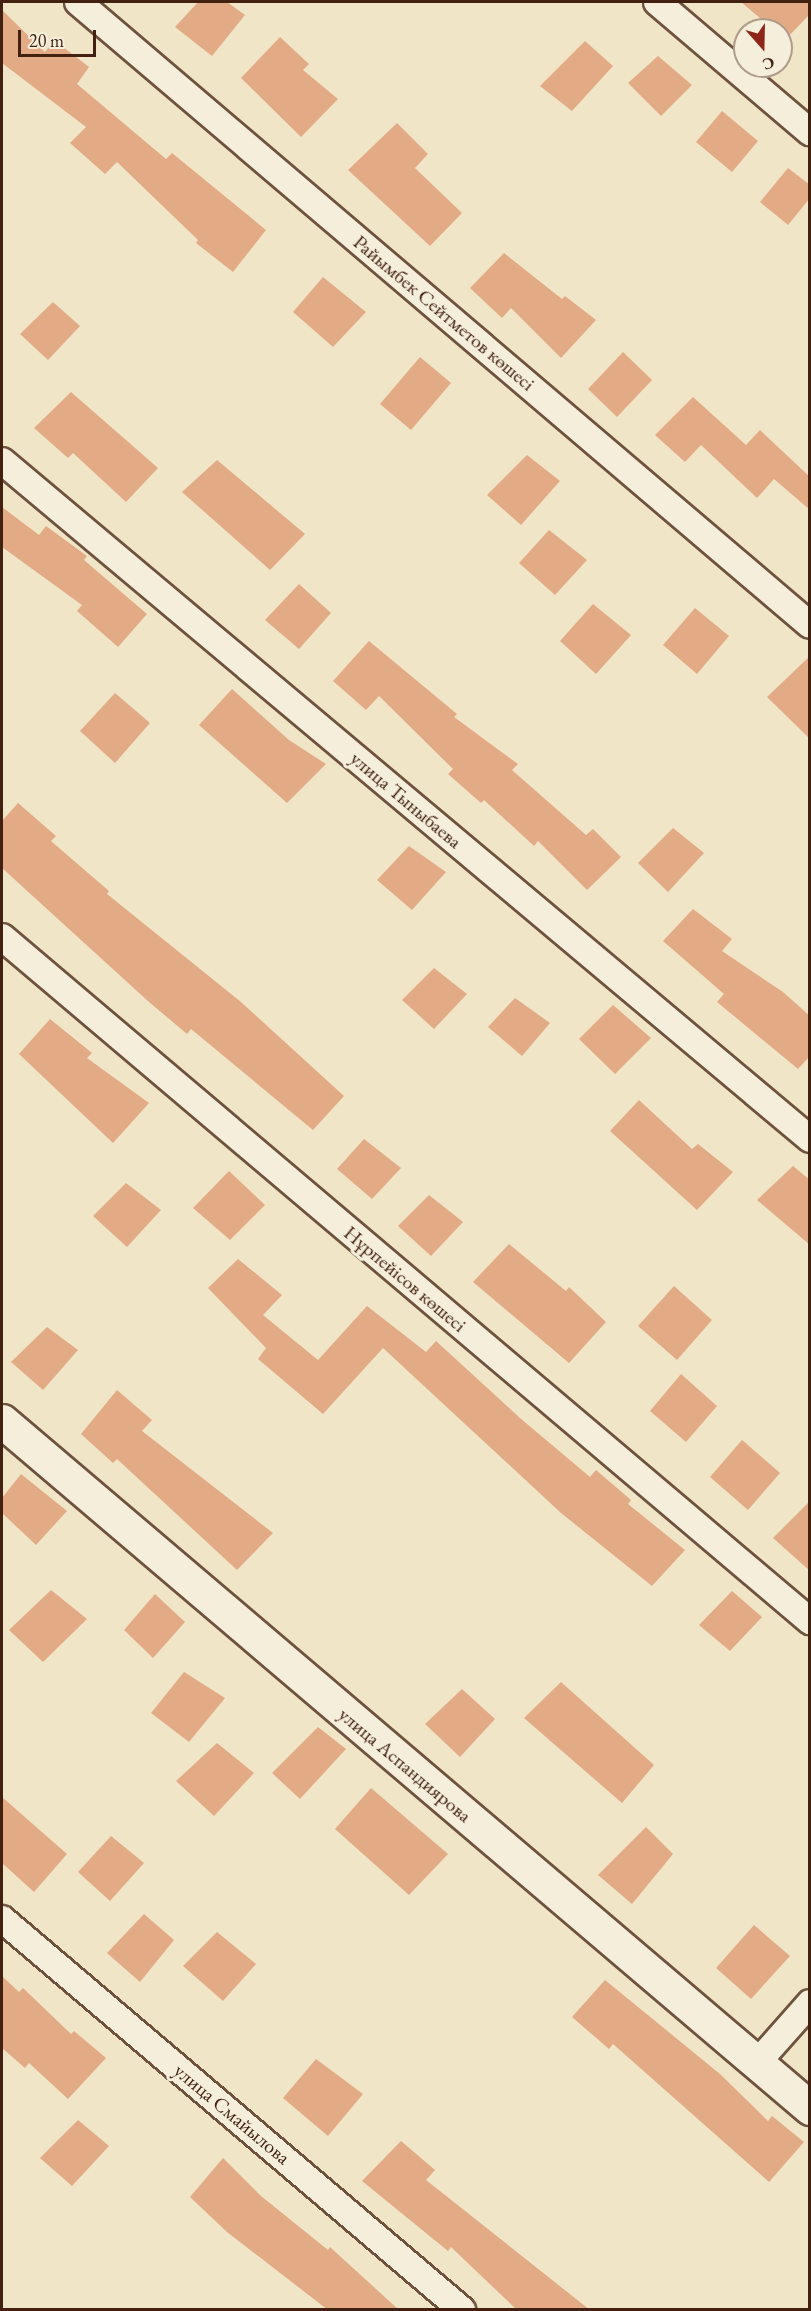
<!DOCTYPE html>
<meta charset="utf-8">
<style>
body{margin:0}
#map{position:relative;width:811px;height:2311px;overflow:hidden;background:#f0e5c7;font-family:"EB Garamond",serif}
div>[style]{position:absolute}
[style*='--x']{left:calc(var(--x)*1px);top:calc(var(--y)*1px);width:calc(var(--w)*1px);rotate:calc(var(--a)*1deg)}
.building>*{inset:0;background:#e2ab86}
.roads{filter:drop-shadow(2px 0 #6e523e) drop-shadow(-2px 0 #6e523e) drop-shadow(0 2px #6e523e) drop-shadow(0 -2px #6e523e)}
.street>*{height:26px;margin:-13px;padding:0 13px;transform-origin:13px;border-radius:13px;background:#f5eedb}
.secondary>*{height:33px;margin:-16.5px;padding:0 16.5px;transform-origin:16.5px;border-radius:16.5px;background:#f5eedb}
span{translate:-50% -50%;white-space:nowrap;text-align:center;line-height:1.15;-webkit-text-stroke:6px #f5eedb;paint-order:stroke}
.street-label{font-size:20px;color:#422110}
.frame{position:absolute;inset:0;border:3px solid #422110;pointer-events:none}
.north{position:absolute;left:733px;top:18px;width:60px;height:60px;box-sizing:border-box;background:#f5eedb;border:2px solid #ad9c8a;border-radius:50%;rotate:160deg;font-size:16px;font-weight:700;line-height:24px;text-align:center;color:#422110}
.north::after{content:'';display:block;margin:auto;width:21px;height:27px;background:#8f2418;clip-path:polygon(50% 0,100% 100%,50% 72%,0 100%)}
.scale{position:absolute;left:18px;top:30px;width:78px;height:27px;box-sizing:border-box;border:3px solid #422110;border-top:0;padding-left:8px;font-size:18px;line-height:21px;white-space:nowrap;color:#422110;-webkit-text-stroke:4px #f5eedb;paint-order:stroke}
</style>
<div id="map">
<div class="building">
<i style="clip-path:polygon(198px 2px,227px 2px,245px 15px,212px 56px,175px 27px)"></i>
<i style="clip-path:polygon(741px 2px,810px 2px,810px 14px,785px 40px,781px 30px,774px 30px)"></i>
<i style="clip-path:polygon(2px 10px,45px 52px,54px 40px,89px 67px,77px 84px,166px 159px,172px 153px,266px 230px,233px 272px,196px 243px,198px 240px,117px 162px,105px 174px,70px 143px,86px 127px,2px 63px)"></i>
<i style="clip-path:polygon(280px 37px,309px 64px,303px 70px,338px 99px,301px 137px,241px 78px)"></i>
<i style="clip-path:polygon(585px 41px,613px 66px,572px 111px,540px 86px)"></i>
<i style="clip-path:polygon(658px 56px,692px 85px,661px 116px,628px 83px)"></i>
<i style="clip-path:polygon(722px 111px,758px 141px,732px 172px,696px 142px)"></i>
<i style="clip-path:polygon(397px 123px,428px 154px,415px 168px,462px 213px,430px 246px,348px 170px)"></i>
<i style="clip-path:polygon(788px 168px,810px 185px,810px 198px,788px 225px,760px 202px)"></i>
<i style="clip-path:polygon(504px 253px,562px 299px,565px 296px,596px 320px,561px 358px,511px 308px,502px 318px,470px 288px)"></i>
<i style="clip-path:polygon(323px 277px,366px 312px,333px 347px,293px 312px)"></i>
<i style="clip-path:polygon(53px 302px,80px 326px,48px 360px,20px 334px)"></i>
<i style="clip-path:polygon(623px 352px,652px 380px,617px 417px,588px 389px)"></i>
<i style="clip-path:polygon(420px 357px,451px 383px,411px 430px,380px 404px)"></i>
<i style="clip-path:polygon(71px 392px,158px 468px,126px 502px,73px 453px,68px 458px,34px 428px)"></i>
<i style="clip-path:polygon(693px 397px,746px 445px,760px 430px,810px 477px,810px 510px,774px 479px,757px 498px,701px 445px,685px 462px,655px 435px)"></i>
<i style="clip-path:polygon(527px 455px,560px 481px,521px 525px,487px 495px)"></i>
<i style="clip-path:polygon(217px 460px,305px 534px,270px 570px,182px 492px)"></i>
<i style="clip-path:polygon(2px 507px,39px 535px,46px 526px,87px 556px,84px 560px,147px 614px,118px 647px,77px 611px,82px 605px,2px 547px)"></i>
<i style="clip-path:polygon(549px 530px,587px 560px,555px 595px,519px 563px)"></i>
<i style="clip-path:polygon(299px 584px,331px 613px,299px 649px,265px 620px)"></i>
<i style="clip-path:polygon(593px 604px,631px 635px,596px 674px,560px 641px)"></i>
<i style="clip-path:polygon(695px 608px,729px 636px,697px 674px,663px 645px)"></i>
<i style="clip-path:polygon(369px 641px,457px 714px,454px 717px,518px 764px,512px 770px,586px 835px,593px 829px,621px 857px,587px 890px,538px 841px,534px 846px,484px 800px,481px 803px,448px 774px,453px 769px,379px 696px,366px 710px,333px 681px)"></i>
<i style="clip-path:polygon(810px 656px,810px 739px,767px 697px)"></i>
<i style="clip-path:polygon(232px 689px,289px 740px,326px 764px,287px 803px,199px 725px)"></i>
<i style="clip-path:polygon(115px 693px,150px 723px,115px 763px,80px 731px)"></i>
<i style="clip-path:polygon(18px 803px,56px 836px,51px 841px,109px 891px,107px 894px,241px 1002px,344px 1096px,313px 1130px,191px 1029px,187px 1034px,149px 1002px,2px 868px,2px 821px)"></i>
<i style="clip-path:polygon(673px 828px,704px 853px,668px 892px,638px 863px)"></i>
<i style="clip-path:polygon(409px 846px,446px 872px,412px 910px,377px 880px)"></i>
<i style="clip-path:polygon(693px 909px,732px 939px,722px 951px,783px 992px,810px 1016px,810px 1056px,798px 1069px,717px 1002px,724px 994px,663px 941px)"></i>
<i style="clip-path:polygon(434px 968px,467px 994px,434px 1029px,402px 1000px)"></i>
<i style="clip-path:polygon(515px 998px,550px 1023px,522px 1056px,488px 1027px)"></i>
<i style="clip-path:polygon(613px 1005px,651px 1038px,615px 1074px,579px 1039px)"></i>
<i style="clip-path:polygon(50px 1019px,92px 1053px,87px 1058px,149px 1103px,113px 1143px,19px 1054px)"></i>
<i style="clip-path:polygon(639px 1100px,692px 1149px,698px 1144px,733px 1172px,697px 1210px,610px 1131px)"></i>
<i style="clip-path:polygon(364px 1139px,401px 1168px,372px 1199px,337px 1169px)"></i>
<i style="clip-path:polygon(793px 1166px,810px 1180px,810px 1245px,757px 1200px)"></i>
<i style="clip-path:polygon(229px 1171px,265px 1205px,230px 1240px,193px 1208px)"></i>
<i style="clip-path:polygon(126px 1183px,161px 1210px,127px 1247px,93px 1216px)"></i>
<i style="clip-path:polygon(429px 1195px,463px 1222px,431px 1256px,398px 1226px)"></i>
<i style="clip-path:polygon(509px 1244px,566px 1291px,569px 1287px,606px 1322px,569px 1363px,473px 1282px)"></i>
<i style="clip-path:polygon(238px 1259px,282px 1295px,263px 1315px,318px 1360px,367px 1306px,426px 1352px,436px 1341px,520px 1418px,590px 1477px,596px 1470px,631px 1500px,628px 1504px,685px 1550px,652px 1586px,561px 1513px,383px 1348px,323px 1414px,258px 1359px,266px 1348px,208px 1288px)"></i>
<i style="clip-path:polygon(674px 1286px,712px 1320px,677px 1360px,638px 1326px)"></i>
<i style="clip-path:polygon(47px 1327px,78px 1350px,43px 1390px,11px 1362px)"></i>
<i style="clip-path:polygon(681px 1374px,717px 1406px,686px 1442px,650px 1411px)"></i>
<i style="clip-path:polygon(117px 1390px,152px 1420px,142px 1431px,273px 1533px,237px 1570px,117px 1459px,113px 1463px,81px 1434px)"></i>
<i style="clip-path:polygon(742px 1440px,780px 1473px,748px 1510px,710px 1477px)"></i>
<i style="clip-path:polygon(21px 1474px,67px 1511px,36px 1545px,2px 1513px,2px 1498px)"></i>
<i style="clip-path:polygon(810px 1501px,810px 1571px,773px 1538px)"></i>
<i style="clip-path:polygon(51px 1590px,87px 1619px,43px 1662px,9px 1630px)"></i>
<i style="clip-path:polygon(732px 1591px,762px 1617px,730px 1651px,699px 1625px)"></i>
<i style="clip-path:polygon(155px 1594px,185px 1622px,153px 1658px,124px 1630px)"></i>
<i style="clip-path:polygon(184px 1672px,225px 1698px,189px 1742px,151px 1713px)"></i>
<i style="clip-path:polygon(561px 1682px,654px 1765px,622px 1803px,524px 1718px)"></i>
<i style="clip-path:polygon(462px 1689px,495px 1719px,460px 1757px,425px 1724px)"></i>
<i style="clip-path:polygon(318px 1727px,346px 1749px,300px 1799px,272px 1773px)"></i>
<i style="clip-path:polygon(217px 1743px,254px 1773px,214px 1816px,176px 1781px)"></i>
<i style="clip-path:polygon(371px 1788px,448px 1854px,409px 1895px,335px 1829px)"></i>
<i style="clip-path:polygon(2px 1797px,67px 1854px,34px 1892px,2px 1863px)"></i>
<i style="clip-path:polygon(646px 1827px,673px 1854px,632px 1904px,598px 1875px)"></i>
<i style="clip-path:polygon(111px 1836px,144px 1863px,110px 1901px,78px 1872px)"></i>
<i style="clip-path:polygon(144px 1914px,174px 1940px,140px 1982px,107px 1953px)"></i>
<i style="clip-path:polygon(754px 1925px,790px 1956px,751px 1999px,716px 1968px)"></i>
<i style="clip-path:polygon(217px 1932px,256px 1964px,223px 2001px,183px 1966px)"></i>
<i style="clip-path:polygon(2px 1976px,19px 1992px,23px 1988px,71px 2034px,74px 2031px,106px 2058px,68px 2099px,29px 2063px,25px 2068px,2px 2048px)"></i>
<i style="clip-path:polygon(605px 1980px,720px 2074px,768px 2121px,772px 2116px,804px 2142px,769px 2182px,613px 2044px,609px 2049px,572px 2017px)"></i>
<i style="clip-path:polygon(316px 2059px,363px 2094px,328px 2136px,283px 2098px)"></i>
<i style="clip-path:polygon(78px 2120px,109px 2146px,72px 2186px,40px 2158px)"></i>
<i style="clip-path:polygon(401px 2141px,435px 2170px,426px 2180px,590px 2310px,517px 2310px,451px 2247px,448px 2251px,362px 2181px)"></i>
<i style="clip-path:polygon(223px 2158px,261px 2196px,328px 2250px,330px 2247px,399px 2310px,328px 2310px,227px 2232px,190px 2197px)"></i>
</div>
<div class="roads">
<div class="street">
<i style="--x:78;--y:2;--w:961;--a:40.4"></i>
<i style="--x:657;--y:2;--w:201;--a:40.4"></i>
<i style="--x:2;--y:461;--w:1055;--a:40"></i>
<i style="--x:2;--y:937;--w:1059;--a:40.25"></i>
<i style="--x:2;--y:1919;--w:604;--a:40.36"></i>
<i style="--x:757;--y:2063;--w:80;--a:-48.5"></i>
</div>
<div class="secondary">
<i style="--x:2;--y:1421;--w:1061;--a:40.37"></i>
</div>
</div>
<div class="street-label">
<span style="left:444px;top:313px;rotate:40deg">Райымбек Сейтметов көшесі</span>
<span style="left:406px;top:800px;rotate:40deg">улица Тыныбаева</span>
<span style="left:405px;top:1279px;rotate:40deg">Нұрпейісов көшесі</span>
<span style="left:405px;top:1765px;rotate:40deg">улица Аспандиярова</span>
<span style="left:232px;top:2114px;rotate:40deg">улица Смайылова</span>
</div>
<div class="frame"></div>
<div class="north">С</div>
<div class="scale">20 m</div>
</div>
